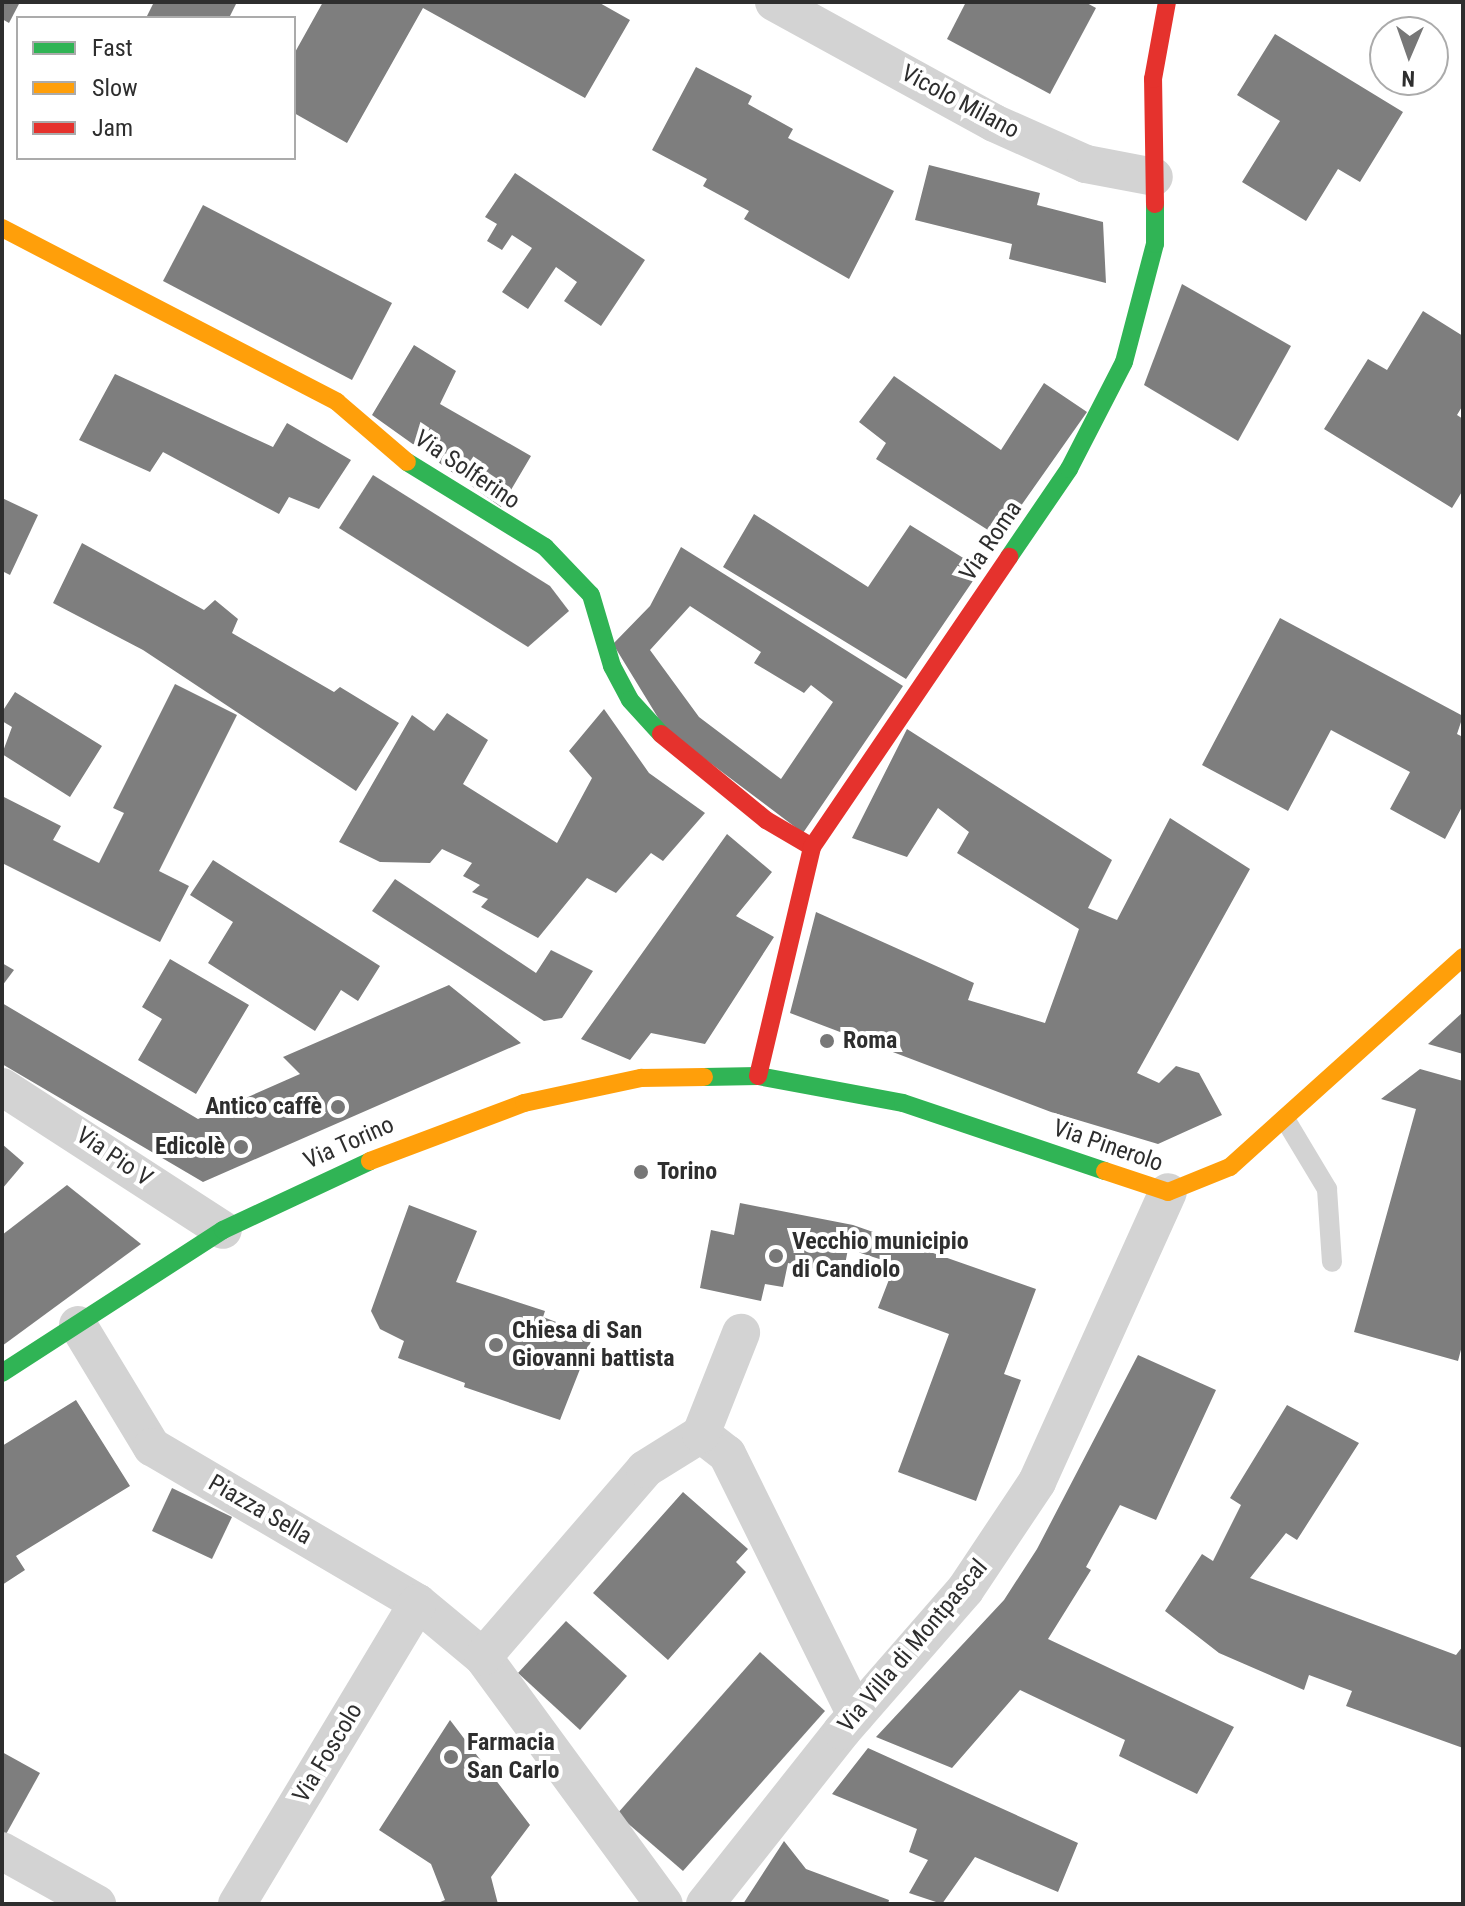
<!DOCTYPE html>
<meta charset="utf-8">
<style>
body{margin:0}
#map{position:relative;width:1465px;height:1906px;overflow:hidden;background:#fff;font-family:"Roboto Condensed",sans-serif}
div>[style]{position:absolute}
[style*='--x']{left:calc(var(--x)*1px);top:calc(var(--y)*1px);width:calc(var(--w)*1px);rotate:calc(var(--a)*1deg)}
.building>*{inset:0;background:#7e7e7e}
.lane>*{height:20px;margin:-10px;padding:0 10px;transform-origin:10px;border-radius:10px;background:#d3d3d3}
.street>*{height:38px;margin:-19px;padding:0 19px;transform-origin:19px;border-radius:19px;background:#d3d3d3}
.fast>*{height:18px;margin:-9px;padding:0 9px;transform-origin:9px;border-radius:9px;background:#30b455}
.slow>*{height:18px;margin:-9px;padding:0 9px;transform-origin:9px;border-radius:9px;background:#ff9f0a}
.jam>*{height:18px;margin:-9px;padding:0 9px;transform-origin:9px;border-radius:9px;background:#e5322d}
.dots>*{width:22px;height:22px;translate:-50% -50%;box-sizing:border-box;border:4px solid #fff;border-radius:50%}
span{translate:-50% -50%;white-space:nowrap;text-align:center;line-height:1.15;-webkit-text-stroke:8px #fff;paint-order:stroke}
.street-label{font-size:24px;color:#2e2e2e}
.poi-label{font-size:24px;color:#2e2e2e;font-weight:700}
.left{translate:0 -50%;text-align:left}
.right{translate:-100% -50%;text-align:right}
.frame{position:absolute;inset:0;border:4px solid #2e2e2e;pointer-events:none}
.legend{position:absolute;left:16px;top:16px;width:280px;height:144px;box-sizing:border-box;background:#fff;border:2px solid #ababab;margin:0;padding:10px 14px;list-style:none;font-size:24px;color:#2e2e2e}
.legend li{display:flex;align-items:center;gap:16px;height:40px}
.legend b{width:40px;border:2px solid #ababab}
.north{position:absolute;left:1369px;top:16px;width:80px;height:80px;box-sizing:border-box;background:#fff;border:2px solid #ababab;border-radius:50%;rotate:182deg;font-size:22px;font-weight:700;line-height:32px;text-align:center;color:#2e2e2e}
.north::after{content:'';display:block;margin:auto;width:28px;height:36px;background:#777;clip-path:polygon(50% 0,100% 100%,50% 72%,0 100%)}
</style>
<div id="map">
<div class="building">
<i style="clip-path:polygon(2px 2px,20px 2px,9px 23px,2px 19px)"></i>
<i style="clip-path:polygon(154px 2px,237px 2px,229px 18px,146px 18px)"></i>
<i style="clip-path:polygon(323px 2px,598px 2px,630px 20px,585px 98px,423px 8px,347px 143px,294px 113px,294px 54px)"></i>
<i style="clip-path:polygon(966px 2px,1085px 2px,1096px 8px,1050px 94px,947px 39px)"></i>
<i style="clip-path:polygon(1275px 34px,1403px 112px,1360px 182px,1338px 169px,1306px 221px,1242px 182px,1280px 121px,1237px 95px)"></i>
<i style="clip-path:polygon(696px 67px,752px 96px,748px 104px,793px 129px,788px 138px,894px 191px,849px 279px,744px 219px,749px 211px,703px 186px,707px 179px,652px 150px)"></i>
<i style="clip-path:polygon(929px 165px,1040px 193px,1037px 205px,1103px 222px,1106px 283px,1009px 259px,1012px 244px,915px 220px)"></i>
<i style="clip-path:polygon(515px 173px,645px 260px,601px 326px,564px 301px,577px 282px,556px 267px,528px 309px,502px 292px,532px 248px,512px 235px,502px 250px,487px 241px,497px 224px,485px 217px)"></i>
<i style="clip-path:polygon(203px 205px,392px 303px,352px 380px,163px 281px)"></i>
<i style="clip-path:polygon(1182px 284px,1291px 346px,1238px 441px,1144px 385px)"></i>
<i style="clip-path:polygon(1423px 311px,1463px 336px,1463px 405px,1457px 415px,1463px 419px,1463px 490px,1452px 508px,1324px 429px,1368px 359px,1387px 370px)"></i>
<i style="clip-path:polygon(414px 345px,456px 371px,440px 404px,531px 456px,501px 507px,372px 415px)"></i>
<i style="clip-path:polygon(115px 374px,273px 447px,287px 423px,351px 460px,319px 509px,289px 497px,279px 514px,163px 452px,150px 472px,79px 440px)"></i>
<i style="clip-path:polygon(894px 376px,1001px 450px,1044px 383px,1087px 412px,999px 537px,876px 459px,886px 443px,859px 422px)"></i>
<i style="clip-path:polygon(373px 475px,550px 586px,569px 611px,528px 647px,339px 528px)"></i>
<i style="clip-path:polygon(2px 498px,38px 515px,10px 575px,2px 571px)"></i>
<i style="clip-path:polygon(754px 514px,868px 587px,910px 525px,981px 569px,906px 679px,723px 567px)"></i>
<i style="clip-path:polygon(82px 543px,204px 610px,215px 600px,238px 619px,232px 633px,334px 692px,340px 687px,399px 723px,356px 791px,143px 650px,53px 603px)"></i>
<i style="clip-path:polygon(evenodd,681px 547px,903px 686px,803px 833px,665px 729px,613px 644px,650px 606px,681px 547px,690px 606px,761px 652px,754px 663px,804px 693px,811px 685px,833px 702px,781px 779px,699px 717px,650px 650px,690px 606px)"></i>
<i style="clip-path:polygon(1280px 618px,1463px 716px,1457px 734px,1463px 737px,1463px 805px,1445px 839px,1390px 809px,1410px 772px,1331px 730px,1288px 811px,1202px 765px)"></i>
<i style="clip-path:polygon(175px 684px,237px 715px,159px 871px,189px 886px,160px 942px,2px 863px,2px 796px,61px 826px,53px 840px,99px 863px,124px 813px,113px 808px)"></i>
<i style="clip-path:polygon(15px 692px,102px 746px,70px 797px,2px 754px,12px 727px,2px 721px,2px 712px)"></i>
<i style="clip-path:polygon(604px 709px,649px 773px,705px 813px,663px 861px,651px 853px,616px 893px,587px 878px,538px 938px,481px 907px,488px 899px,472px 892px,480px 885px,463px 876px,472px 863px,442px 849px,430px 863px,380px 862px,339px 842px,412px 715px,434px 731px,447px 713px,488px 740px,463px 784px,557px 843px,592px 778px,569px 751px)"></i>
<i style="clip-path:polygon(907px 729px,1112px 860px,1088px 908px,1117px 920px,1170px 818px,1250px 869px,1137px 1073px,1159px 1083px,1176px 1066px,1199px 1073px,1222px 1115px,1158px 1144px,1051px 1112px,790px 1013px,816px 912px,974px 983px,968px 1000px,1045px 1023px,1079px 929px,957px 853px,969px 832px,938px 808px,907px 857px,852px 838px)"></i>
<i style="clip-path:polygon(727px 834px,772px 872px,736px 916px,774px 937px,705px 1044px,651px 1033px,630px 1060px,581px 1039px)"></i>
<i style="clip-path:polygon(213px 860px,380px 966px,358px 1001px,341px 990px,315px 1031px,208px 963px,233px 922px,190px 895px)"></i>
<i style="clip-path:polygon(395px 879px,536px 973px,551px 950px,593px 971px,562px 1018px,544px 1021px,372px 911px)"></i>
<i style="clip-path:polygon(170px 959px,249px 1005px,196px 1094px,138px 1060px,162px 1019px,142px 1007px)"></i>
<i style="clip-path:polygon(2px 963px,14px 970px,2px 986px)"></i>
<i style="clip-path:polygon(449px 985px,521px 1043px,203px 1182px,2px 1064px,2px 1003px,198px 1119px,300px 1074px,283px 1057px)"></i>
<i style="clip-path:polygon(1463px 1012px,1463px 1054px,1428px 1044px)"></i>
<i style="clip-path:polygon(1420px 1069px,1463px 1081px,1463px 1342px,1458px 1361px,1354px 1332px,1416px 1109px,1381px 1099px)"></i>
<i style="clip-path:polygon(2px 1144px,24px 1163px,2px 1189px)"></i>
<i style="clip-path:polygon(67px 1185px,141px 1244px,2px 1346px,2px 1235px)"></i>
<i style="clip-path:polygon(740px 1203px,853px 1225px,1036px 1289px,1004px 1374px,1021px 1380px,976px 1501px,898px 1472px,949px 1334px,878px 1308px,895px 1264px,848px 1249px,843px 1275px,788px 1263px,783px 1287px,765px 1284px,761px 1301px,700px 1288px,711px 1230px,734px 1235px)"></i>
<i style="clip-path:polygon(409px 1205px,477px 1231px,456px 1282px,545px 1311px,543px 1317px,593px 1336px,560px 1420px,464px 1387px,465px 1383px,398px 1358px,404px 1341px,380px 1329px,371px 1311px)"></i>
<i style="clip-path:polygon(1138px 1355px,1216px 1390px,1156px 1520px,1120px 1505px,1086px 1567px,1091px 1570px,1048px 1639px,1234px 1727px,1197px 1794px,1119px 1756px,1125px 1740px,1020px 1690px,952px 1768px,876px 1737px,1004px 1600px,1037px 1549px)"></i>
<i style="clip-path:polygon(76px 1400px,130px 1486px,16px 1556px,25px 1570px,2px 1585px,2px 1446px)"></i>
<i style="clip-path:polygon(1287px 1405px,1359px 1443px,1297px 1540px,1286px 1533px,1250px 1578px,1456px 1655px,1463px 1646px,1463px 1748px,1346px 1706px,1352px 1691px,1309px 1675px,1304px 1690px,1219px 1653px,1165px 1611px,1202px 1554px,1213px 1561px,1241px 1505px,1230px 1498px)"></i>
<i style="clip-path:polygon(172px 1488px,232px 1517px,212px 1559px,152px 1531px)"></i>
<i style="clip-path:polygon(683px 1492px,748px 1549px,736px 1562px,746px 1572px,668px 1660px,593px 1593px)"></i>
<i style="clip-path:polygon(566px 1621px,627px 1676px,580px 1730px,518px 1673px)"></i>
<i style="clip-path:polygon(760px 1652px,825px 1711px,683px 1871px,617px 1814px)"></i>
<i style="clip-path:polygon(450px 1720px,530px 1825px,491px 1877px,498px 1904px,435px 1904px,445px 1900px,431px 1864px,379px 1830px)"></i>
<i style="clip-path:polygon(868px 1748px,1078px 1843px,1058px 1892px,975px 1857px,942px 1904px,909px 1893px,928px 1860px,909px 1852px,917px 1829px,832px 1794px)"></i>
<i style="clip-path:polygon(2px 1752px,40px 1773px,5px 1836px,2px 1834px)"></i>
<i style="clip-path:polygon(784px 1841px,806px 1869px,889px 1900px,888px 1904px,743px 1904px)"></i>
</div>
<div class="lane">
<i style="--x:1285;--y:1119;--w:82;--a:59"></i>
<i style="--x:1327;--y:1189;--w:73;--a:86.1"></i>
</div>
<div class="street">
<i style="--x:774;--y:2;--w:251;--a:28.8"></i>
<i style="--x:994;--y:123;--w:101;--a:24"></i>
<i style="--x:1086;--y:164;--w:69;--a:10.8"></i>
<i style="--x:2;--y:1087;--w:263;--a:32.9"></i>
<i style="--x:78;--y:1325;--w:143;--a:58.8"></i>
<i style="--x:152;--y:1447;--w:308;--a:30.4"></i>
<i style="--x:418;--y:1603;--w:85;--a:39.7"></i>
<i style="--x:483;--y:1657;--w:306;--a:53.8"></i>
<i style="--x:701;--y:1434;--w:33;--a:38"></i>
<i style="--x:727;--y:1454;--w:291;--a:63.7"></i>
<i style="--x:483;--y:1657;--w:248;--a:-49.2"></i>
<i style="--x:645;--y:1469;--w:66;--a:-32"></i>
<i style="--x:701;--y:1434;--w:109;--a:-68.4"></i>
<i style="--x:2;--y:1851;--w:109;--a:29.2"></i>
<i style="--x:237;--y:1904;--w:351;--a:-59"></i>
<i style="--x:705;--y:1904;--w:221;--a:-51.6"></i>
<i style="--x:842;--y:1731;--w:187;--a:-48.9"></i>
<i style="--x:965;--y:1590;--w:130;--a:-56.3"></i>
<i style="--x:1037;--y:1482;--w:318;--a:-65.7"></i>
</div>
<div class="fast">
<i style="--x:407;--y:462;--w:162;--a:31.6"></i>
<i style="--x:545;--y:547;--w:66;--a:46.2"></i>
<i style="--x:591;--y:595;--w:74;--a:73.5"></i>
<i style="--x:612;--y:666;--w:38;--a:62"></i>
<i style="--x:630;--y:700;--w:46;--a:47.6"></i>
<i style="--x:1009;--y:557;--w:107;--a:-55.7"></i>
<i style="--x:1069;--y:469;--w:120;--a:-62.8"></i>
<i style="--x:1124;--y:362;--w:122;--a:-75.3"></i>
<i style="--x:1155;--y:244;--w:40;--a:-90"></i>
<i style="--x:704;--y:1077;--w:54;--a:-1.1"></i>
<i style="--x:758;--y:1076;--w:147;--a:10.5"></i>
<i style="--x:903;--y:1103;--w:213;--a:18.6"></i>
<i style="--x:2;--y:1373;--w:263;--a:-32.9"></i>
<i style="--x:223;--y:1230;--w:162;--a:-25.1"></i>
</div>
<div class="slow">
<i style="--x:2;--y:228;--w:377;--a:27.4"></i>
<i style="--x:337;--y:402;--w:92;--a:40.6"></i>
<i style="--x:370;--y:1161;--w:165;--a:-20.6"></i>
<i style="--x:524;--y:1103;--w:120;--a:-12.1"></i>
<i style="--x:641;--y:1078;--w:63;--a:-0.9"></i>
<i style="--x:1105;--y:1171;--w:66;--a:18.4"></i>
<i style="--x:1168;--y:1192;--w:67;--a:-22"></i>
<i style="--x:1230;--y:1167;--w:314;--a:-42"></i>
</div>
<div class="jam">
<i style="--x:1155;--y:204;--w:125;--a:-90.9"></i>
<i style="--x:1153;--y:79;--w:78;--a:-79.7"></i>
<i style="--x:661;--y:734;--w:136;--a:39.3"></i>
<i style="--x:766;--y:820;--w:53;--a:30.4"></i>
<i style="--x:758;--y:1076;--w:235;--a:-76.7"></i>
<i style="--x:812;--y:847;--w:351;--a:-55.8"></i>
</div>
<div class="dots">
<i style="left:827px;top:1041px;background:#777"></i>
<i style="left:338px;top:1107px;background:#777"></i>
<i style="left:241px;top:1147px;background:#777"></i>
<i style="left:641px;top:1172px;background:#777"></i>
<i style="left:776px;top:1256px;background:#777"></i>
<i style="left:496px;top:1345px;background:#777"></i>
<i style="left:451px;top:1757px;background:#777"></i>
</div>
<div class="street-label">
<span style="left:960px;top:102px;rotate:28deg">Vicolo Milano</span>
<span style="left:467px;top:470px;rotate:34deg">Via Solferino</span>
<span style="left:991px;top:541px;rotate:-56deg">Via Roma</span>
<span style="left:349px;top:1143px;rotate:-24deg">Via Torino</span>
<span style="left:1108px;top:1146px;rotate:19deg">Via Pinerolo</span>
<span style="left:114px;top:1157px;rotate:34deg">Via Pio V</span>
<span style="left:260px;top:1510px;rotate:30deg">Piazza Sella</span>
<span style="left:913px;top:1646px;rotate:-50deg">Via Villa di Montpascal</span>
<span style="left:328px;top:1753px;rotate:-59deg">Via Foscolo</span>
</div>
<div class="poi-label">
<span class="left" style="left:843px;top:1041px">Roma</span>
<span class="right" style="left:322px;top:1107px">Antico caffè</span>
<span class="right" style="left:225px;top:1147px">Edicolè</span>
<span class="left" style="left:657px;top:1172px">Torino</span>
<span class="left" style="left:792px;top:1256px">Vecchio municipio<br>di Candiolo</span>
<span class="left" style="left:512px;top:1345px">Chiesa di San<br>Giovanni battista</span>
<span class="left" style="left:467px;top:1757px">Farmacia<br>San Carlo</span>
</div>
<div class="frame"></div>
<ul class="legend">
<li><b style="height:10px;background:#30b455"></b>Fast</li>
<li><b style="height:10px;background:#ff9f0a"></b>Slow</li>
<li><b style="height:10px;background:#e5322d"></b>Jam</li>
</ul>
<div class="north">N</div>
</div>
